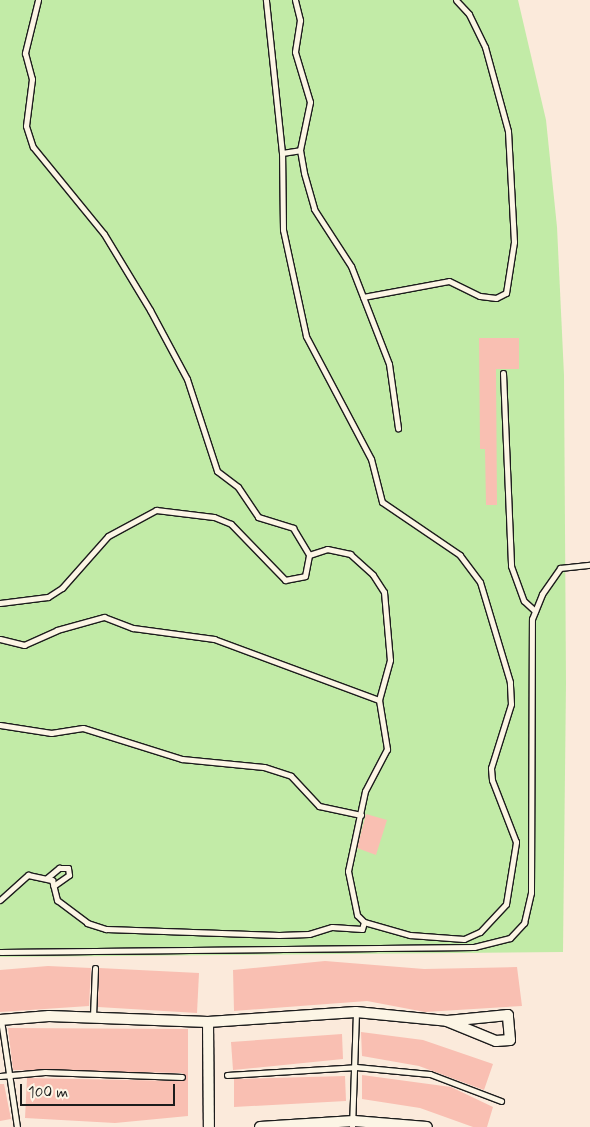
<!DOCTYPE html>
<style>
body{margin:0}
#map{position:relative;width:590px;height:1127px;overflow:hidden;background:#fbeadb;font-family:Mynerve,sans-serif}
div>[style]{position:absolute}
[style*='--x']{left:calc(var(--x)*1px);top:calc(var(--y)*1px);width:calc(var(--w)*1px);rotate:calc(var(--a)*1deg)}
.green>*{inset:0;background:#c2eba7}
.building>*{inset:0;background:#f9bfb2}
.roads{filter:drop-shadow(1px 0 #1c1c1c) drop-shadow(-1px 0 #1c1c1c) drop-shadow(0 1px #1c1c1c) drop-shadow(0 -1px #1c1c1c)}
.lane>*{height:5px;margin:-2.5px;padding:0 2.5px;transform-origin:2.5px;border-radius:2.5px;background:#fcf5e5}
.street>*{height:10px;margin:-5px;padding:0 5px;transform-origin:5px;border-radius:5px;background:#fcf5e5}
span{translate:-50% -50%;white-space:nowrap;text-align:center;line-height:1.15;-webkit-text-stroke:4px #fcf5e5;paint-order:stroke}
.scale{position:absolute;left:20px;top:1084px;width:155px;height:22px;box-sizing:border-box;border:2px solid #1c1c1c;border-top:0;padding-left:6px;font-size:15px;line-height:18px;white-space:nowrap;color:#1c1c1c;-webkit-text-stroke:4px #fcf5e5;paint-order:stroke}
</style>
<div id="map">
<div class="green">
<i style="clip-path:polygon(0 0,518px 0,546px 120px,557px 227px,564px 375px,566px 683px,563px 952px,0 957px)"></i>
</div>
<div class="building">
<i style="clip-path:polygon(479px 338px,519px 338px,519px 369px,496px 369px,497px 505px,486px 505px,485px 449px,480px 449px)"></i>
<i style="clip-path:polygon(366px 814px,387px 820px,376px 855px,357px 848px)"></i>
<i style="clip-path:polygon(325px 961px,424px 969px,517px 967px,522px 1006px,425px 1012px,367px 1001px,234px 1011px,233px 970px)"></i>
<i style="clip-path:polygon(48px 966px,91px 968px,89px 1006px,0 1012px,0 970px)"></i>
<i style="clip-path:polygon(99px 968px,199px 973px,197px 1013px,98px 1007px)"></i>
<i style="clip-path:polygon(8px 1028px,188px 1029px,188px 1116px,115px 1123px,25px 1118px,27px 1078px,182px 1081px,186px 1077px,182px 1073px,13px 1070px)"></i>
<i style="clip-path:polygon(361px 1032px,423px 1040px,493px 1064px,484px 1090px,419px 1066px,362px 1056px)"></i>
<i style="clip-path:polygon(342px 1034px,343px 1059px,233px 1070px,231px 1042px)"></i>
<i style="clip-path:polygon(362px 1075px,451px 1087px,493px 1107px,487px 1127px,473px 1127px,420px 1108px,362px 1099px)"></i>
<i style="clip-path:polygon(345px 1076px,346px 1101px,234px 1107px,234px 1079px)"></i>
<i style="clip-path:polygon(0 1084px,4px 1084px,11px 1119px,0 1121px)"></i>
</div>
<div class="roads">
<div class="lane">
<i style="--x:38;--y:0;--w:55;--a:103.8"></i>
<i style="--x:25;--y:53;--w:27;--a:75"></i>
<i style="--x:32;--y:79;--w:47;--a:97.3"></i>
<i style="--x:26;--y:126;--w:22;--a:72"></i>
<i style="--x:33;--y:147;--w:112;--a:50.8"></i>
<i style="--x:104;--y:234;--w:89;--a:58.8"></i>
<i style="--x:150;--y:310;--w:78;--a:61.8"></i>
<i style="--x:187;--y:379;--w:97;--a:71.9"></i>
<i style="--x:217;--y:471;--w:26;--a:37"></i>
<i style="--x:238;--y:487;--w:36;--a:56"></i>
<i style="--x:258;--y:517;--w:37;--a:17"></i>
<i style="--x:293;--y:528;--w:31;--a:59"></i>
<i style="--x:295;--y:0;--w:21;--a:76"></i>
<i style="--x:300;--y:20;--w:32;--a:99"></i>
<i style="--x:295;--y:52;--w:52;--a:73.3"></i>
<i style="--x:310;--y:102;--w:49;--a:101.8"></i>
<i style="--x:300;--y:150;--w:23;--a:80"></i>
<i style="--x:304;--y:173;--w:37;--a:74"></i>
<i style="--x:314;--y:209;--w:68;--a:57"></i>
<i style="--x:351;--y:266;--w:105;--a:68.8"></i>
<i style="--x:389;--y:364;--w:65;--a:82"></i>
<i style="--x:282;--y:153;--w:18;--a:-9"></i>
<i style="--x:363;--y:297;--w:87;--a:-10.5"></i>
<i style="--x:449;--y:281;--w:34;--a:26"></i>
<i style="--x:480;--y:296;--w:16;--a:7"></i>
<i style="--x:496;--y:298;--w:11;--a:-27"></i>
<i style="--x:506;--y:293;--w:52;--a:-81.1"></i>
<i style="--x:514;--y:242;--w:111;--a:-93.1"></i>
<i style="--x:508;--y:131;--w:87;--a:-105.3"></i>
<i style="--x:485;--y:47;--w:37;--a:-116"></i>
<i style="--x:469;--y:14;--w:19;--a:-133"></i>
<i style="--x:503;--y:373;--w:193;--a:87.6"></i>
<i style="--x:511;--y:566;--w:37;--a:70"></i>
<i style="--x:524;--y:601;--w:15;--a:42"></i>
<i style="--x:0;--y:603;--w:48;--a:-7.1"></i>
<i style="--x:48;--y:597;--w:17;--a:-33"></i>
<i style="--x:62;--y:588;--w:69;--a:-48.5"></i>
<i style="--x:108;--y:536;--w:55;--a:-28.4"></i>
<i style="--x:156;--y:510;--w:58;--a:6.9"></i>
<i style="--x:214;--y:517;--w:18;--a:22"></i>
<i style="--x:231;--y:524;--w:78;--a:46"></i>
<i style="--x:285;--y:580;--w:20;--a:-11"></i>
<i style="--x:305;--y:576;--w:21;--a:-79"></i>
<i style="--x:309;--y:555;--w:19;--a:-18"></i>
<i style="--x:327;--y:549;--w:24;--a:12"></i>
<i style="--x:350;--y:554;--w:31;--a:42"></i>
<i style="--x:373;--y:575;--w:20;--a:57"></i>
<i style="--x:384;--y:592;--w:68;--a:85"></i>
<i style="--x:390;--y:660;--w:41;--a:105.4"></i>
<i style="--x:0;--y:639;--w:25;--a:14"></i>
<i style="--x:24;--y:645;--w:36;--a:-24"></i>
<i style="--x:57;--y:630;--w:49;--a:-15.5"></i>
<i style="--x:104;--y:617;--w:31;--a:21"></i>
<i style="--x:133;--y:628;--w:82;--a:7.7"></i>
<i style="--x:214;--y:639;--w:176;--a:20.3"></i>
<i style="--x:379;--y:700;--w:50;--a:80.7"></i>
<i style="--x:387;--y:749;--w:47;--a:117.6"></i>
<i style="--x:365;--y:791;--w:82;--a:102"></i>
<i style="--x:348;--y:871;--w:45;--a:78.4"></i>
<i style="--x:357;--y:915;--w:10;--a:45"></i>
<i style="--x:364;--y:922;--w:48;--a:15.8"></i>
<i style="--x:410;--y:935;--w:54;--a:4.2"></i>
<i style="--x:464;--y:939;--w:17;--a:-24"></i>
<i style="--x:480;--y:932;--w:38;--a:-47"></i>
<i style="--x:506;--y:904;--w:63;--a:-80.8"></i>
<i style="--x:516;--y:842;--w:66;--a:-111.2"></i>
<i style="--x:492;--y:780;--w:12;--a:-95"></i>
<i style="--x:491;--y:768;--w:67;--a:-72.6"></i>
<i style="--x:511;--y:704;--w:22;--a:-93"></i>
<i style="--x:510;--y:682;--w:104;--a:-106.7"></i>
<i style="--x:480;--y:582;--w:34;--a:-127"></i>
<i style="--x:460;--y:555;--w:94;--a:-145.8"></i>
<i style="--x:382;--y:502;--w:44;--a:-104.3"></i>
<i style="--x:371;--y:459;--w:139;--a:-117.9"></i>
<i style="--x:306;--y:336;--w:108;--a:-102.2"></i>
<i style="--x:283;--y:230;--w:77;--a:-90.7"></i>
<i style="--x:282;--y:153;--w:154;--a:-96"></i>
<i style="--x:0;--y:725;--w:52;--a:8.9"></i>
<i style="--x:51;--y:733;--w:32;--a:-9"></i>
<i style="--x:83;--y:728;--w:104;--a:17.4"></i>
<i style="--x:182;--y:759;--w:82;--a:5.6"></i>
<i style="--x:264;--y:767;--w:28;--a:18"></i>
<i style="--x:291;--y:776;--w:41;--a:47"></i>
<i style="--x:319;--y:806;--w:43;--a:12.1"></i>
<i style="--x:47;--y:878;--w:16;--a:-40"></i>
<i style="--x:59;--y:868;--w:9;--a:0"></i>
<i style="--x:68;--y:868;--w:7;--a:82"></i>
<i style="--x:69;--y:875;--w:19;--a:145"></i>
<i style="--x:0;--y:900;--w:38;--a:-42"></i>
<i style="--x:28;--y:875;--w:25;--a:12"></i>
<i style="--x:52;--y:880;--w:21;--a:76"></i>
<i style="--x:57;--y:900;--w:38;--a:37"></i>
<i style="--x:87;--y:923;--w:20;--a:18"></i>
<i style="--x:106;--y:929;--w:173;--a:2"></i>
<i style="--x:279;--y:935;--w:30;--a:-2"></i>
<i style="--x:309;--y:934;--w:24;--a:-17"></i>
<i style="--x:332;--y:927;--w:30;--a:4"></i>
<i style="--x:362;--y:929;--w:7;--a:-74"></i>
<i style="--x:0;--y:952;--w:474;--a:-0.6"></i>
<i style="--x:474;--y:947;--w:37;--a:-14"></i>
<i style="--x:510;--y:938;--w:21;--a:-47"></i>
<i style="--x:524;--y:923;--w:31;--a:-77"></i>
<i style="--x:531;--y:893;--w:274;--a:-89.8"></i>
<i style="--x:532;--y:619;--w:27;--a:-68"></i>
<i style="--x:542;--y:594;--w:32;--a:-55"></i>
<i style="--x:560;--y:568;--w:30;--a:-6"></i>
<i style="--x:93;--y:1016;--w:48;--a:-87.6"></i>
<i style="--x:1;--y:1020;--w:108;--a:81.5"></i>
<i style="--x:227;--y:1075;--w:129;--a:-3.5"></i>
<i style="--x:356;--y:1067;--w:74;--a:5.4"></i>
<i style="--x:430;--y:1074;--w:76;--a:20.8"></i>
<i style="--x:0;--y:1076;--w:45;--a:-5.1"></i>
<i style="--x:45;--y:1072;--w:137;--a:2.1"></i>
<i style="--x:352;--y:1127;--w:115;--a:-88"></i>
</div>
<div class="street">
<i style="--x:0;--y:1020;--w:49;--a:-4.7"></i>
<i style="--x:49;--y:1016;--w:159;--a:2.2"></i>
<i style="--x:208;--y:1022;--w:148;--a:-3.9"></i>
<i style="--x:356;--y:1012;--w:91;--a:5.6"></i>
<i style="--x:447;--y:1021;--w:53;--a:22.2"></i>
<i style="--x:496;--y:1041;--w:14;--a:-4"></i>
<i style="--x:510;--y:1040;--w:25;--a:-95"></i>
<i style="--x:508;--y:1015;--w:61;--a:174.4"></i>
<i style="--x:208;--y:1022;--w:105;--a:89.5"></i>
<i style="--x:260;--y:1127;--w:94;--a:-3.7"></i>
<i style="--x:354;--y:1121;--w:73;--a:4.7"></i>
</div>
</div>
<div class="scale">100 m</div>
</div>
